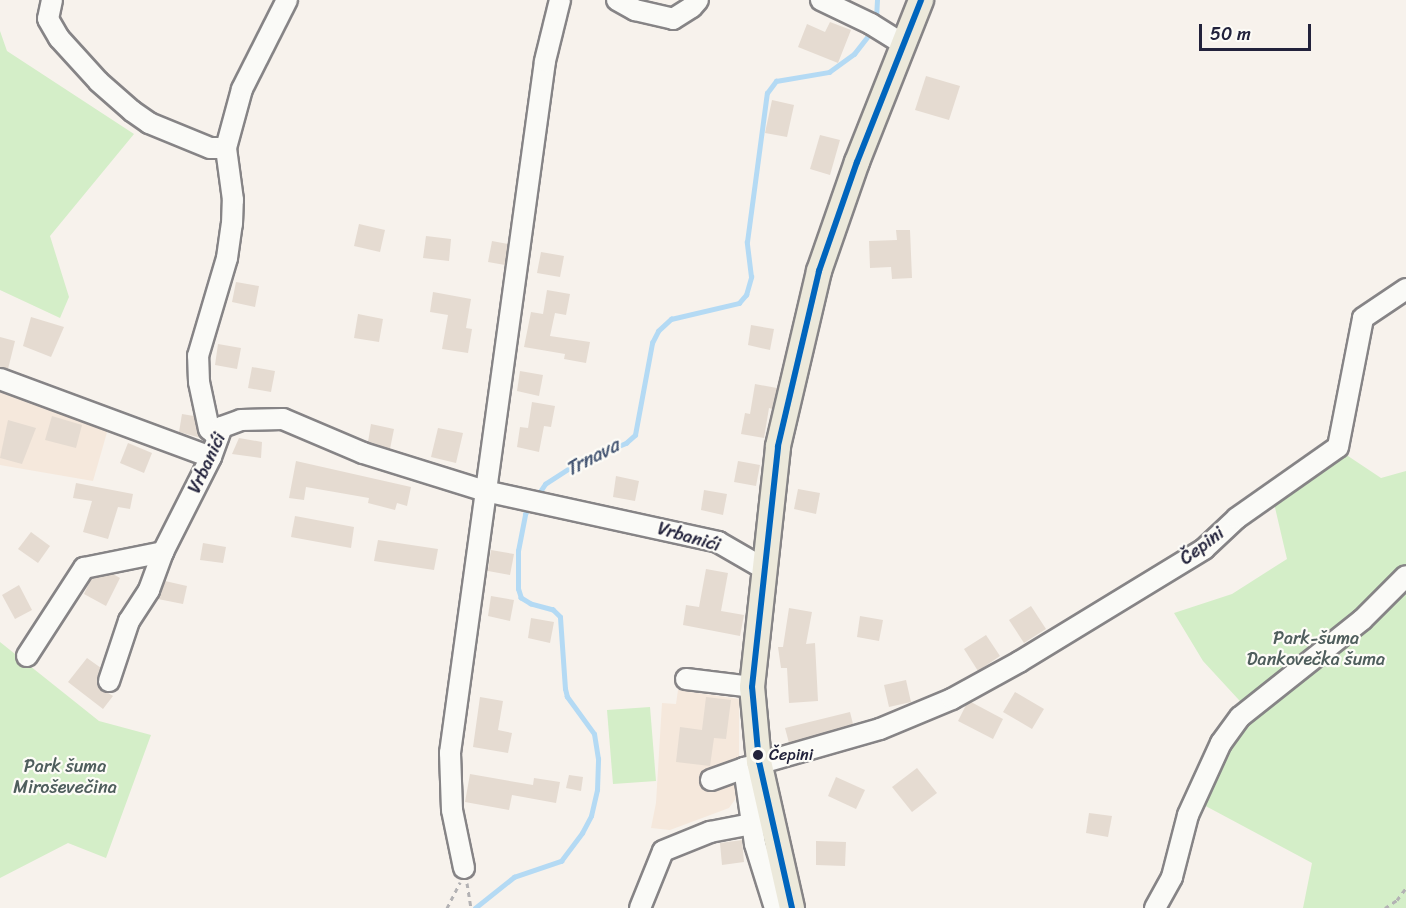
<!DOCTYPE html>
<meta charset="utf-8">
<style>
body{margin:0}
#map{position:relative;width:1406px;height:908px;overflow:hidden;background:#f7f2ec;font-family:Sriracha,sans-serif}
div>[style]{position:absolute}
[style*='--x']{left:calc(var(--x)*1px);top:calc(var(--y)*1px);width:calc(var(--w)*1px);rotate:calc(var(--a)*1deg)}
.built>*{inset:0;background:#f5e8dc}
.green>*{inset:0;background:#d4eec8}
.stream>*{height:4.5px;margin:-2.25px;padding:0 2.25px;transform-origin:2.25px;border-radius:2.25px;background:#b4daf4}
.building>*{inset:0;background:#e5dbd1}
.path>*{height:3px;margin-top:-1.5px;transform-origin:0;background:repeating-linear-gradient(90deg,#b3b2b4 0 4.5px,transparent 0 9px)}
.roads{filter:drop-shadow(2px 0 #868486) drop-shadow(-2px 0 #868486) drop-shadow(0 2px #868486) drop-shadow(0 -2px #868486)}
.minor>*{height:20px;margin:-10px;padding:0 10px;transform-origin:10px;border-radius:10px;background:#fafaf7}
.major>*{height:24px;margin:-12px;padding:0 12px;transform-origin:12px;border-radius:12px;background:#ece9db}
.bus-1>*{height:6px;margin:-3px;padding:0 3px;transform-origin:3px;border-radius:3px;background:#0065bd}
.dots>*{width:16px;height:16px;translate:-50% -50%;box-sizing:border-box;border:3px solid #fdfcf7;border-radius:50%}
span{translate:-50% -50%;white-space:nowrap;text-align:center;line-height:1.15;-webkit-text-stroke:4.5px #fdfcf7;paint-order:stroke}
.bus-label{font-size:16px;color:#22223b}
.left{translate:0 -50%;text-align:left}
.street-label{font-size:18px;color:#22223b}
.park-label{font-size:18px;color:#4f5e5d}
.water-label{font-size:20px;color:#455673;font-style:italic}
.scale{position:absolute;left:1199px;top:24px;width:112px;height:27px;box-sizing:border-box;border:3px solid #22223b;border-top:0;padding-left:8px;font-size:18px;line-height:21px;white-space:nowrap;color:#22223b;-webkit-text-stroke:4px #fdfcf7;paint-order:stroke}
</style>
<div id="map">
<div class="built">
<i style="clip-path:polygon(0 384px,110px 422px,93px 481px,0 465px)"></i>
<i style="clip-path:polygon(678px 690px,739px 699px,739px 794px,729px 808px,670px 830px,651px 828px,656px 803px,662px 703px,676px 704px)"></i>
</div>
<div class="green">
<i style="clip-path:polygon(0 31px,7px 51px,134px 134px,50px 236px,69px 297px,60px 318px,0 290px)"></i>
<i style="clip-path:polygon(1342px 452px,1381px 478px,1406px 471px,1406px 908px,1303px 908px,1312px 863px,1200px 803px,1218px 763px,1250px 712px,1203px 661px,1174px 613px,1232px 594px,1287px 559px,1273px 499px)"></i>
<i style="clip-path:polygon(0 642px,99px 721px,151px 735px,106px 858px,68px 843px,0 878px)"></i>
<i style="clip-path:polygon(650px 707px,656px 781px,613px 784px,607px 710px)"></i>
</div>
<div class="stream">
<i style="--x:876;--y:19;--w:19;--a:-87"></i>
<i style="--x:537;--y:496;--w:14;--a:-56"></i>
<i style="--x:545;--y:484;--w:38;--a:-33"></i>
<i style="--x:577;--y:463;--w:53;--a:-22.2"></i>
<i style="--x:626;--y:443;--w:12;--a:-42"></i>
<i style="--x:635;--y:435;--w:94;--a:-79.5"></i>
<i style="--x:652;--y:343;--w:13;--a:-63"></i>
<i style="--x:658;--y:331;--w:18;--a:-43"></i>
<i style="--x:671;--y:319;--w:70;--a:-13.2"></i>
<i style="--x:739;--y:303;--w:11;--a:-49"></i>
<i style="--x:746;--y:295;--w:19;--a:-74"></i>
<i style="--x:751;--y:277;--w:35;--a:-97"></i>
<i style="--x:747;--y:242;--w:150;--a:-82.4"></i>
<i style="--x:767;--y:93;--w:15;--a:-53"></i>
<i style="--x:776;--y:81;--w:54;--a:-9.6"></i>
<i style="--x:829;--y:72;--w:31;--a:-36"></i>
<i style="--x:854;--y:54;--w:31;--a:-52"></i>
<i style="--x:475;--y:908;--w:50;--a:-38.5"></i>
<i style="--x:514;--y:877;--w:50;--a:-18.8"></i>
<i style="--x:561;--y:861;--w:35;--a:-53"></i>
<i style="--x:582;--y:833;--w:19;--a:-62"></i>
<i style="--x:591;--y:816;--w:27;--a:-77"></i>
<i style="--x:597;--y:790;--w:31;--a:-88"></i>
<i style="--x:598;--y:759;--w:25;--a:-99"></i>
<i style="--x:594;--y:734;--w:46;--a:-126.1"></i>
<i style="--x:567;--y:697;--w:8;--a:-104"></i>
<i style="--x:565;--y:689;--w:72;--a:-94"></i>
<i style="--x:560;--y:617;--w:10;--a:-135"></i>
<i style="--x:553;--y:610;--w:23;--a:-165"></i>
<i style="--x:531;--y:604;--w:12;--a:-149"></i>
<i style="--x:521;--y:598;--w:9;--a:-108"></i>
<i style="--x:518;--y:589;--w:38;--a:-90"></i>
<i style="--x:518;--y:551;--w:38;--a:-79"></i>
<i style="--x:525;--y:514;--w:10;--a:-61"></i>
</div>
<div class="building">
<i style="clip-path:polygon(830px 22px,851px 30px,838px 63px,798px 47px,807px 24px,825px 32px)"></i>
<i style="clip-path:polygon(926px 76px,960px 86px,949px 120px,915px 110px)"></i>
<i style="clip-path:polygon(772px 100px,794px 105px,787px 137px,765px 133px)"></i>
<i style="clip-path:polygon(820px 135px,840px 140px,830px 175px,810px 169px)"></i>
<i style="clip-path:polygon(359px 224px,385px 230px,380px 252px,354px 246px)"></i>
<i style="clip-path:polygon(896px 230px,910px 230px,912px 278px,892px 279px,891px 267px,870px 268px,869px 241px,897px 240px)"></i>
<i style="clip-path:polygon(426px 236px,451px 239px,449px 261px,423px 258px)"></i>
<i style="clip-path:polygon(492px 241px,508px 244px,505px 265px,488px 262px)"></i>
<i style="clip-path:polygon(541px 252px,564px 256px,560px 277px,537px 273px)"></i>
<i style="clip-path:polygon(236px 282px,259px 286px,255px 307px,232px 302px)"></i>
<i style="clip-path:polygon(547px 290px,570px 294px,566px 315px,555px 313px,550px 336px,590px 342px,586px 363px,564px 359px,565px 354px,524px 347px,531px 312px,543px 314px)"></i>
<i style="clip-path:polygon(433px 292px,471px 299px,466px 328px,472px 329px,468px 353px,442px 349px,448px 315px,430px 312px)"></i>
<i style="clip-path:polygon(358px 314px,383px 319px,379px 342px,354px 338px)"></i>
<i style="clip-path:polygon(31px 317px,64px 327px,51px 357px,23px 346px)"></i>
<i style="clip-path:polygon(751px 325px,774px 329px,770px 350px,748px 345px)"></i>
<i style="clip-path:polygon(0 337px,15px 341px,8px 369px,0 367px)"></i>
<i style="clip-path:polygon(218px 344px,241px 348px,237px 369px,215px 365px)"></i>
<i style="clip-path:polygon(252px 367px,275px 371px,271px 392px,248px 388px)"></i>
<i style="clip-path:polygon(520px 371px,543px 375px,539px 396px,517px 391px)"></i>
<i style="clip-path:polygon(755px 384px,777px 388px,772px 409px,769px 408px,764px 438px,741px 434px,745px 413px,750px 414px)"></i>
<i style="clip-path:polygon(532px 402px,555px 406px,551px 427px,544px 426px,539px 452px,517px 447px,520px 427px,528px 428px)"></i>
<i style="clip-path:polygon(182px 414px,194px 416px,201px 438px,179px 432px)"></i>
<i style="clip-path:polygon(52px 416px,82px 425px,76px 448px,45px 440px)"></i>
<i style="clip-path:polygon(8px 420px,36px 428px,22px 464px,0 458px)"></i>
<i style="clip-path:polygon(371px 424px,394px 429px,390px 449px,368px 442px)"></i>
<i style="clip-path:polygon(438px 428px,463px 433px,456px 463px,431px 457px)"></i>
<i style="clip-path:polygon(239px 438px,262px 442px,261px 458px,232px 454px)"></i>
<i style="clip-path:polygon(128px 443px,152px 453px,144px 473px,120px 463px)"></i>
<i style="clip-path:polygon(296px 461px,411px 487px,407px 506px,397px 503px,395px 510px,368px 503px,369px 498px,306px 487px,304px 500px,289px 498px)"></i>
<i style="clip-path:polygon(738px 461px,760px 465px,756px 486px,734px 482px)"></i>
<i style="clip-path:polygon(616px 476px,639px 481px,635px 501px,613px 497px)"></i>
<i style="clip-path:polygon(76px 483px,133px 494px,130px 509px,118px 507px,108px 539px,83px 532px,92px 501px,73px 498px)"></i>
<i style="clip-path:polygon(798px 489px,820px 493px,816px 514px,794px 509px)"></i>
<i style="clip-path:polygon(704px 490px,727px 494px,723px 515px,701px 510px)"></i>
<i style="clip-path:polygon(295px 516px,354px 527px,351px 548px,291px 537px)"></i>
<i style="clip-path:polygon(31px 532px,50px 546px,38px 563px,18px 549px)"></i>
<i style="clip-path:polygon(378px 540px,438px 549px,434px 570px,374px 561px)"></i>
<i style="clip-path:polygon(203px 543px,226px 547px,223px 563px,200px 560px)"></i>
<i style="clip-path:polygon(491px 550px,514px 554px,510px 575px,488px 571px)"></i>
<i style="clip-path:polygon(706px 569px,728px 573px,721px 611px,744px 615px,740px 636px,683px 625px,686px 605px,699px 607px)"></i>
<i style="clip-path:polygon(113px 574px,120px 578px,106px 606px,84px 594px,91px 579px)"></i>
<i style="clip-path:polygon(165px 581px,187px 586px,183px 604px,158px 599px)"></i>
<i style="clip-path:polygon(19px 585px,32px 610px,15px 619px,2px 595px)"></i>
<i style="clip-path:polygon(491px 596px,514px 600px,510px 621px,488px 616px)"></i>
<i style="clip-path:polygon(1031px 606px,1046px 629px,1024px 643px,1009px 620px)"></i>
<i style="clip-path:polygon(789px 608px,812px 612px,806px 644px,815px 643px,818px 701px,789px 703px,787px 668px,781px 668px,778px 647px,783px 647px)"></i>
<i style="clip-path:polygon(860px 616px,883px 620px,879px 641px,857px 637px)"></i>
<i style="clip-path:polygon(531px 618px,554px 622px,550px 643px,528px 638px)"></i>
<i style="clip-path:polygon(986px 635px,1000px 656px,978px 671px,964px 649px)"></i>
<i style="clip-path:polygon(87px 658px,101px 668px,97px 684px,100px 688px,113px 696px,103px 709px,68px 682px)"></i>
<i style="clip-path:polygon(906px 680px,911px 702px,889px 707px,884px 685px)"></i>
<i style="clip-path:polygon(1015px 692px,1044px 709px,1032px 729px,1003px 712px)"></i>
<i style="clip-path:polygon(480px 697px,503px 701px,498px 730px,512px 733px,508px 753px,473px 747px)"></i>
<i style="clip-path:polygon(706px 697px,731px 700px,726px 739px,714px 738px,710px 766px,676px 762px,680px 727px,702px 730px)"></i>
<i style="clip-path:polygon(971px 702px,1003px 719px,993px 739px,958px 721px,966px 705px)"></i>
<i style="clip-path:polygon(850px 712px,853px 724px,789px 743px,785px 728px)"></i>
<i style="clip-path:polygon(917px 768px,937px 793px,912px 812px,892px 787px)"></i>
<i style="clip-path:polygon(470px 774px,533px 785px,534px 778px,560px 782px,556px 803px,512px 795px,509px 810px,465px 802px)"></i>
<i style="clip-path:polygon(569px 775px,583px 777px,581px 791px,566px 788px)"></i>
<i style="clip-path:polygon(836px 777px,865px 790px,856px 809px,828px 796px)"></i>
<i style="clip-path:polygon(1089px 813px,1112px 816px,1108px 837px,1086px 833px)"></i>
<i style="clip-path:polygon(742px 840px,744px 862px,722px 865px,720px 843px)"></i>
<i style="clip-path:polygon(816px 841px,846px 842px,845px 866px,816px 865px)"></i>
</div>
<div class="path">
<i style="--x:467;--y:883;--w:25;--a:81"></i>
<i style="--x:447;--y:908;--w:29;--a:-63"></i>
<i style="--x:1385;--y:908;--w:14;--a:-34"></i>
<i style="--x:1397;--y:900;--w:15;--a:-53"></i>
</div>
<div class="roads">
<div class="minor">
<i style="--x:52;--y:0;--w:19;--a:102"></i>
<i style="--x:48;--y:19;--w:22;--a:60"></i>
<i style="--x:59;--y:38;--w:59;--a:47.7"></i>
<i style="--x:99;--y:82;--w:44;--a:41.3"></i>
<i style="--x:132;--y:111;--w:21;--a:35"></i>
<i style="--x:149;--y:123;--w:66;--a:22.3"></i>
<i style="--x:210;--y:148;--w:16;--a:0"></i>
<i style="--x:617;--y:0;--w:21;--a:29"></i>
<i style="--x:635;--y:10;--w:39;--a:13"></i>
<i style="--x:673;--y:19;--w:22;--a:-32"></i>
<i style="--x:692;--y:7;--w:9;--a:-49"></i>
<i style="--x:821;--y:0;--w:55;--a:25.6"></i>
<i style="--x:871;--y:24;--w:38;--a:32"></i>
<i style="--x:0;--y:379;--w:225;--a:20.3"></i>
<i style="--x:218;--y:437;--w:12;--a:-138"></i>
<i style="--x:209;--y:429;--w:48;--a:-102"></i>
<i style="--x:199;--y:382;--w:26;--a:-92"></i>
<i style="--x:198;--y:356;--w:102;--a:-73.5"></i>
<i style="--x:227;--y:258;--w:34;--a:-82"></i>
<i style="--x:232;--y:224;--w:24;--a:-88"></i>
<i style="--x:233;--y:200;--w:52;--a:-97.7"></i>
<i style="--x:226;--y:148;--w:61;--a:-74.8"></i>
<i style="--x:242;--y:89;--w:100;--a:-63.2"></i>
<i style="--x:27;--y:656;--w:105;--a:-57.1"></i>
<i style="--x:84;--y:568;--w:81;--a:-11.4"></i>
<i style="--x:163;--y:552;--w:106;--a:-63.2"></i>
<i style="--x:211;--y:457;--w:32;--a:-70"></i>
<i style="--x:222;--y:427;--w:20;--a:-20"></i>
<i style="--x:241;--y:420;--w:42;--a:-1.4"></i>
<i style="--x:283;--y:419;--w:87;--a:23"></i>
<i style="--x:363;--y:453;--w:128;--a:17.3"></i>
<i style="--x:485;--y:491;--w:239;--a:12.3"></i>
<i style="--x:718;--y:542;--w:52;--a:30"></i>
<i style="--x:686;--y:679;--w:66;--a:6.9"></i>
<i style="--x:109;--y:681;--w:63;--a:-71.6"></i>
<i style="--x:129;--y:621;--w:37;--a:-57"></i>
<i style="--x:149;--y:590;--w:40;--a:-69.8"></i>
<i style="--x:711;--y:780;--w:35;--a:-20"></i>
<i style="--x:464;--y:868;--w:59;--a:-101.7"></i>
<i style="--x:452;--y:810;--w:57;--a:-92"></i>
<i style="--x:450;--y:753;--w:698;--a:-82.18"></i>
<i style="--x:545;--y:61;--w:63;--a:-76.2"></i>
<i style="--x:640;--y:908;--w:61;--a:-68"></i>
<i style="--x:663;--y:851;--w:51;--a:-22"></i>
<i style="--x:710;--y:832;--w:43;--a:-10.8"></i>
<i style="--x:775;--y:908;--w:67;--a:-107.4"></i>
<i style="--x:755;--y:844;--w:77;--a:-98.2"></i>
<i style="--x:744;--y:768;--w:141;--a:-16"></i>
<i style="--x:880;--y:729;--w:78;--a:-22.6"></i>
<i style="--x:952;--y:699;--w:77;--a:-28.9"></i>
<i style="--x:1019;--y:662;--w:217;--a:-31.4"></i>
<i style="--x:1204;--y:549;--w:45;--a:-43.2"></i>
<i style="--x:1237;--y:518;--w:123;--a:-35.1"></i>
<i style="--x:1338;--y:447;--w:131;--a:-79"></i>
<i style="--x:1363;--y:318;--w:52;--a:-34"></i>
<i style="--x:1155;--y:908;--w:35;--a:-61"></i>
<i style="--x:1172;--y:877;--w:64;--a:-75.5"></i>
<i style="--x:1188;--y:815;--w:79;--a:-65.4"></i>
<i style="--x:1221;--y:743;--w:32;--a:-54"></i>
<i style="--x:1240;--y:717;--w:156;--a:-38.5"></i>
<i style="--x:1362;--y:620;--w:62;--a:-45"></i>
</div>
<div class="major">
<i style="--x:792;--y:908;--w:150;--a:-102.7"></i>
<i style="--x:759;--y:762;--w:75;--a:-95.3"></i>
<i style="--x:752;--y:687;--w:242;--a:-83.8"></i>
<i style="--x:778;--y:446;--w:180;--a:-76.8"></i>
<i style="--x:819;--y:271;--w:115;--a:-70.8"></i>
<i style="--x:857;--y:162;--w:174;--a:-68.4"></i>
</div>
</div>
<div class="bus-1">
<i style="--x:792;--y:908;--w:150;--a:-102.7"></i>
<i style="--x:759;--y:762;--w:75;--a:-95.3"></i>
<i style="--x:752;--y:687;--w:242;--a:-83.8"></i>
<i style="--x:778;--y:446;--w:180;--a:-76.8"></i>
<i style="--x:819;--y:271;--w:115;--a:-70.8"></i>
<i style="--x:857;--y:162;--w:174;--a:-68.4"></i>
</div>
<div class="dots">
<i style="left:758px;top:755px;background:#22223b"></i>
</div>
<div class="bus-label">
<span class="left" style="left:769px;top:755px">Čepini</span>
</div>
<div class="street-label">
<span style="left:207px;top:463px;rotate:-65deg">Vrbanići</span>
<span style="left:689px;top:537px;rotate:16deg">Vrbanići</span>
<span style="left:1202px;top:546px;rotate:-37deg">Čepini</span>
</div>
<div class="park-label">
<span style="left:1316px;top:649px">Park-šuma<br>Dankovečka šuma</span>
<span style="left:65px;top:777px">Park šuma<br>Miroševečina</span>
</div>
<div class="water-label">
<span style="left:592px;top:457px;rotate:-28deg">Trnava</span>
</div>
<div class="scale">50 m</div>
</div>
